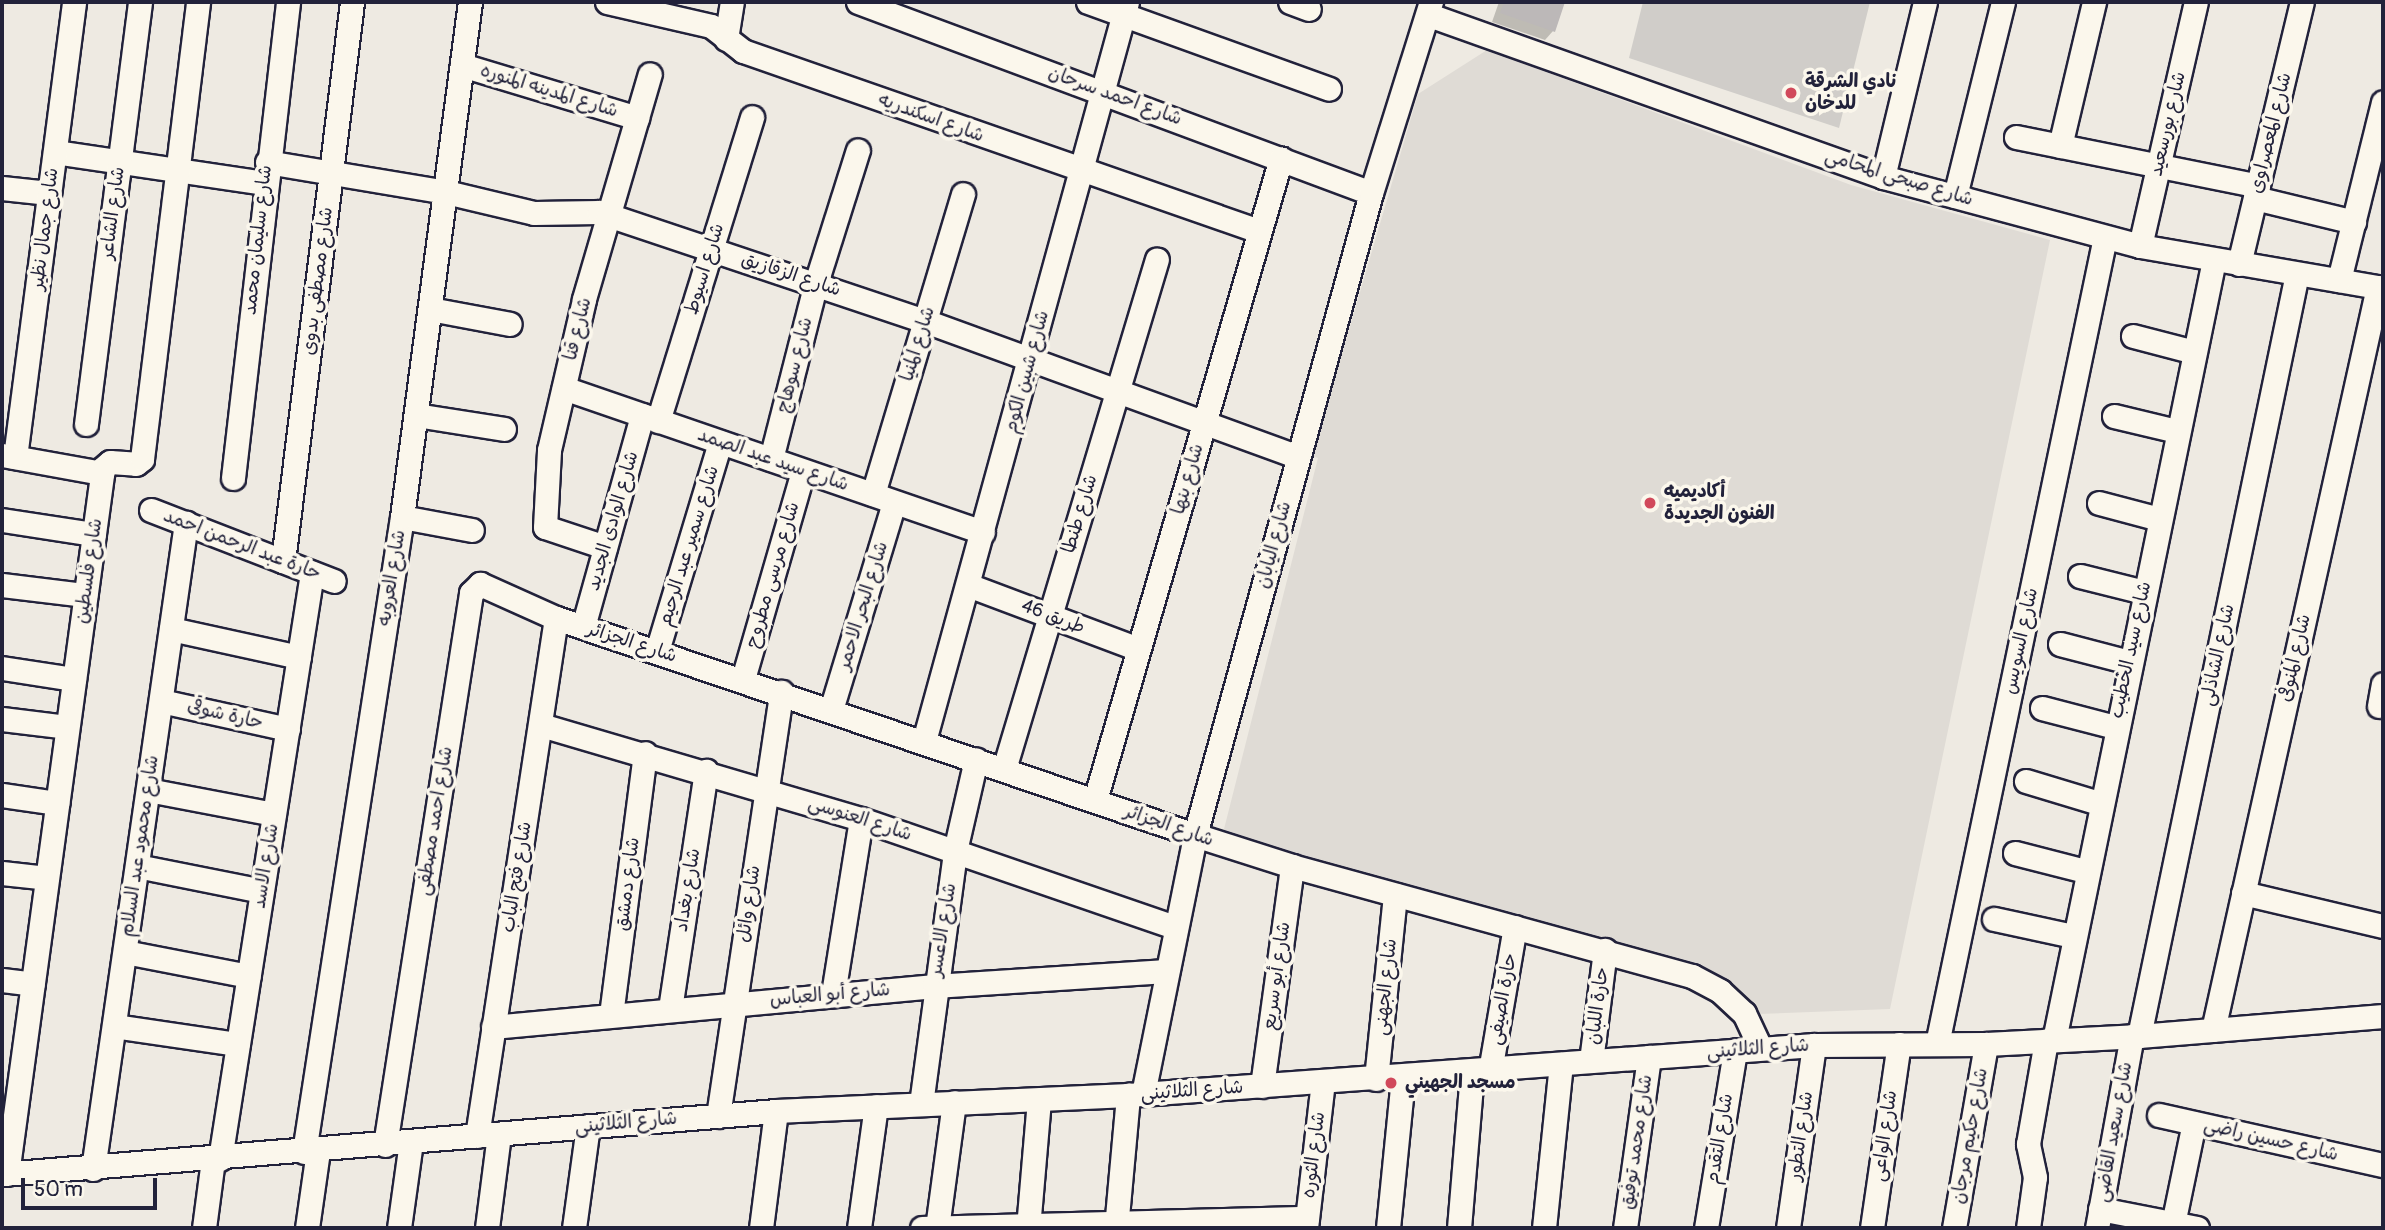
<!DOCTYPE html>
<meta charset="utf-8">
<style>
body{margin:0}
#map{position:relative;width:2385px;height:1230px;overflow:hidden;background:#eeeae2;font-family:Pangolin,"Playpen Sans Arabic",sans-serif}
div>[style]{position:absolute}
[style*='--x']{left:calc(var(--x)*1px);top:calc(var(--y)*1px);width:calc(var(--w)*1px);rotate:calc(var(--a)*1deg)}
.built>*{inset:0;background:#dfdbd5}
.green>*{inset:0;background:#d0cdc9}
.shadow>*{inset:0;background:#0003}
.building>*{inset:0;background:#bcb8b8}
.roads{filter:drop-shadow(2px 0 #22223b) drop-shadow(-2px 0 #22223b) drop-shadow(0 2px #22223b) drop-shadow(0 -2px #22223b)}
.minor>*{height:23px;margin:-11.5px;padding:0 11.5px;transform-origin:11.5px;border-radius:11.5px;background:#fbf7ec}
.dots>*{width:19px;height:19px;translate:-50% -50%;box-sizing:border-box;border:4px solid #fbf7ec;border-radius:50%}
span{translate:-50% -50%;white-space:nowrap;text-align:center;line-height:1.15;-webkit-text-stroke:7px #fbf7ec;paint-order:stroke}
.poi-label{font-size:19px;color:#22223b;font-weight:700}
.left{translate:0 -50%;text-align:left}
.street-label{font-size:19px;color:#22223b}
.frame{position:absolute;inset:0;border:4px solid #22223b;pointer-events:none}
.scale{position:absolute;left:21px;top:1178px;width:136px;height:32px;box-sizing:border-box;border:4px solid #22223b;border-top:0;padding-left:9px;font-size:21px;line-height:24px;white-space:nowrap;color:#22223b;-webkit-text-stroke:5px #fbf7ec;paint-order:stroke}
</style>
<div id="map">
<div class="built">
<i style="clip-path:polygon(1487px 50px,1851px 185px,2050px 240px,1890px 1009px,1757px 1014px,1544px 927px,1223px 833px,1318px 458px,1312px 456px,1418px 94px)"></i>
</div>
<div class="green">
<i style="clip-path:polygon(1643px 2px,1870px 2px,1839px 128px,1629px 58px)"></i>
</div>
<div class="shadow">
<i style="clip-path:polygon(1499px 2px,1563px 2px,1553px 31px,1545px 40px,1492px 22px)"></i>
</div>
<div class="building">
<i style="clip-path:polygon(1504px 2px,1565px 2px,1555px 32px,1500px 13px)"></i>
</div>
<div class="roads">
<div class="minor">
<i style="--x:607;--y:2;--w:107;--a:13"></i>
<i style="--x:711;--y:26;--w:41;--a:38"></i>
<i style="--x:743;--y:51;--w:546;--a:19.23"></i>
<i style="--x:858;--y:2;--w:547;--a:20.42"></i>
<i style="--x:1088;--y:2;--w:256;--a:19.8"></i>
<i style="--x:1290;--y:2;--w:20;--a:20"></i>
<i style="--x:1429;--y:15;--w:482;--a:19.6"></i>
<i style="--x:1883;--y:177;--w:266;--a:15"></i>
<i style="--x:2140;--y:246;--w:247;--a:9.8"></i>
<i style="--x:726;--y:39;--w:37;--a:-81"></i>
<i style="--x:462;--y:65;--w:183;--a:16.8"></i>
<i style="--x:2016;--y:137;--w:247;--a:11.4"></i>
<i style="--x:2060;--y:146;--w:148;--a:-76.7"></i>
<i style="--x:55;--y:152;--w:211;--a:8.4"></i>
<i style="--x:267;--y:162;--w:181;--a:9.5"></i>
<i style="--x:446;--y:192;--w:90;--a:13.4"></i>
<i style="--x:534;--y:213;--w:65;--a:-0.9"></i>
<i style="--x:599;--y:212;--w:344;--a:18.5"></i>
<i style="--x:925;--y:321;--w:397;--a:20"></i>
<i style="--x:1883;--y:177;--w:180;--a:-76.5"></i>
<i style="--x:2;--y:188;--w:47;--a:6.1"></i>
<i style="--x:1955;--y:196;--w:200;--a:-76.1"></i>
<i style="--x:2255;--y:198;--w:102;--a:13.6"></i>
<i style="--x:2140;--y:246;--w:250;--a:-77.1"></i>
<i style="--x:2239;--y:264;--w:269;--a:-76.5"></i>
<i style="--x:2339;--y:280;--w:183;--a:-76.1"></i>
<i style="--x:430;--y:309;--w:81;--a:10.6"></i>
<i style="--x:2133;--y:336;--w:63;--a:14.7"></i>
<i style="--x:564;--y:388;--w:443;--a:19"></i>
<i style="--x:416;--y:415;--w:89;--a:9"></i>
<i style="--x:2114;--y:416;--w:65;--a:13.4"></i>
<i style="--x:658;--y:421;--w:318;--a:-72.8"></i>
<i style="--x:86;--y:424;--w:425;--a:-82.7"></i>
<i style="--x:2;--y:455;--w:102;--a:10.2"></i>
<i style="--x:15;--y:457;--w:459;--a:-82.6"></i>
<i style="--x:771;--y:459;--w:182;--a:-75.7"></i>
<i style="--x:816;--y:283;--w:139;--a:-72.5"></i>
<i style="--x:233;--y:478;--w:479;--a:-83.4"></i>
<i style="--x:873;--y:494;--w:313;--a:-73.3"></i>
<i style="--x:2099;--y:503;--w:62;--a:14.9"></i>
<i style="--x:151;--y:510;--w:196;--a:21.2"></i>
<i style="--x:402;--y:517;--w:71;--a:10.5"></i>
<i style="--x:2;--y:520;--w:93;--a:8.7"></i>
<i style="--x:605;--y:547;--w:63;--a:-161.6"></i>
<i style="--x:545;--y:527;--w:77;--a:-87"></i>
<i style="--x:549;--y:450;--w:155;--a:-76.9"></i>
<i style="--x:584;--y:299;--w:234;--a:-73.7"></i>
<i style="--x:283;--y:561;--w:563;--a:-82.96"></i>
<i style="--x:2080;--y:576;--w:66;--a:14"></i>
<i style="--x:2;--y:585;--w:84;--a:6.9"></i>
<i style="--x:968;--y:585;--w:182;--a:20.6"></i>
<i style="--x:583;--y:627;--w:220;--a:-74.4"></i>
<i style="--x:171;--y:629;--w:131;--a:12.3"></i>
<i style="--x:2060;--y:644;--w:71;--a:14.6"></i>
<i style="--x:657;--y:651;--w:218;--a:-73.2"></i>
<i style="--x:2;--y:668;--w:73;--a:8.7"></i>
<i style="--x:743;--y:679;--w:216;--a:-73.9"></i>
<i style="--x:161;--y:701;--w:130;--a:12.4"></i>
<i style="--x:2379;--y:706;--w:22;--a:-80"></i>
<i style="--x:2042;--y:708;--w:75;--a:14.6"></i>
<i style="--x:831;--y:710;--w:217;--a:-73.1"></i>
<i style="--x:2;--y:719;--w:65;--a:7"></i>
<i style="--x:541;--y:725;--w:334;--a:16.4"></i>
<i style="--x:861;--y:819;--w:332;--a:19"></i>
<i style="--x:924;--y:741;--w:766;--a:-74.64"></i>
<i style="--x:1004;--y:769;--w:532;--a:-73.3"></i>
<i style="--x:2026;--y:781;--w:76;--a:16.8"></i>
<i style="--x:148;--y:790;--w:128;--a:10.8"></i>
<i style="--x:2;--y:795;--w:56;--a:8.3"></i>
<i style="--x:1095;--y:800;--w:668;--a:-73.84"></i>
<i style="--x:2015;--y:853;--w:72;--a:14.4"></i>
<i style="--x:137;--y:866;--w:127;--a:11.3"></i>
<i style="--x:2;--y:873;--w:45;--a:6.3"></i>
<i style="--x:2243;--y:893;--w:144;--a:13.3"></i>
<i style="--x:1994;--y:919;--w:81;--a:12.1"></i>
<i style="--x:125;--y:952;--w:126;--a:11"></i>
<i style="--x:2;--y:980;--w:31;--a:7"></i>
<i style="--x:833;--y:994;--w:177;--a:-80.9"></i>
<i style="--x:670;--y:1009;--w:241;--a:-81.4"></i>
<i style="--x:611;--y:1015;--w:264;--a:-82.6"></i>
<i style="--x:114;--y:1026;--w:125;--a:8.3"></i>
<i style="--x:493;--y:1027;--w:443;--a:-5.3"></i>
<i style="--x:934;--y:986;--w:233;--a:-3.7"></i>
<i style="--x:2213;--y:1030;--w:761;--a:-77.48"></i>
<i style="--x:2139;--y:1036;--w:778;--a:-78.29"></i>
<i style="--x:2054;--y:1040;--w:796;--a:-78.41"></i>
<i style="--x:1937;--y:1044;--w:824;--a:-78.24"></i>
<i style="--x:1591;--y:1061;--w:112;--a:-82.8"></i>
<i style="--x:1490;--y:1071;--w:146;--a:-80.2"></i>
<i style="--x:1376;--y:1079;--w:185;--a:-84.1"></i>
<i style="--x:1262;--y:1086;--w:222;--a:-82.2"></i>
<i style="--x:1143;--y:1094;--w:264;--a:-78.6"></i>
<i style="--x:1195;--y:835;--w:666;--a:-74.67"></i>
<i style="--x:1371;--y:193;--w:200;--a:-72.6"></i>
<i style="--x:921;--y:1104;--w:255;--a:-82.3"></i>
<i style="--x:955;--y:851;--w:94;--a:-77.1"></i>
<i style="--x:2159;--y:1115;--w:230;--a:12.6"></i>
<i style="--x:718;--y:1116;--w:429;--a:-81.5"></i>
<i style="--x:477;--y:1136;--w:524;--a:-81.33"></i>
<i style="--x:385;--y:1145;--w:559;--a:-81.14"></i>
<i style="--x:471;--y:593;--w:13;--a:-45"></i>
<i style="--x:480;--y:584;--w:83;--a:24.1"></i>
<i style="--x:556;--y:618;--w:675;--a:18.76"></i>
<i style="--x:1195;--y:835;--w:102;--a:17.7"></i>
<i style="--x:1292;--y:866;--w:415;--a:15.4"></i>
<i style="--x:1692;--y:976;--w:32;--a:28"></i>
<i style="--x:1720;--y:991;--w:33;--a:43"></i>
<i style="--x:1744;--y:1013;--w:38;--a:65"></i>
<i style="--x:304;--y:1152;--w:643;--a:-81.23"></i>
<i style="--x:402;--y:517;--w:519;--a:-82.48"></i>
<i style="--x:220;--y:1159;--w:593;--a:-81.08"></i>
<i style="--x:93;--y:1169;--w:653;--a:-81.81"></i>
<i style="--x:2;--y:1174;--w:777;--a:-4.65"></i>
<i style="--x:776;--y:1111;--w:352;--a:-2.6"></i>
<i style="--x:1128;--y:1095;--w:688;--a:-4.17"></i>
<i style="--x:1814;--y:1045;--w:172;--a:-0.3"></i>
<i style="--x:1986;--y:1044;--w:153;--a:-3"></i>
<i style="--x:2139;--y:1036;--w:245;--a:-4.7"></i>
<i style="--x:7;--y:1174;--w:712;--a:-82.26"></i>
<i style="--x:103;--y:468;--w:9;--a:-41"></i>
<i style="--x:110;--y:462;--w:26;--a:4"></i>
<i style="--x:136;--y:464;--w:8;--a:-40"></i>
<i style="--x:142;--y:459;--w:460;--a:-83"></i>
<i style="--x:2100;--y:1209;--w:99;--a:11.1"></i>
<i style="--x:2173;--y:1224;--w:103;--a:-78.3"></i>
<i style="--x:204;--y:1228;--w:69;--a:-82.5"></i>
<i style="--x:307;--y:1228;--w:78;--a:-81.9"></i>
<i style="--x:399;--y:1228;--w:87;--a:-82.1"></i>
<i style="--x:487;--y:1228;--w:95;--a:-82.7"></i>
<i style="--x:574;--y:1228;--w:103;--a:-82.2"></i>
<i style="--x:761;--y:1228;--w:118;--a:-82.7"></i>
<i style="--x:859;--y:1228;--w:123;--a:-82.1"></i>
<i style="--x:922;--y:1228;--w:385;--a:-1.5"></i>
<i style="--x:937;--y:1228;--w:127;--a:-82.3"></i>
<i style="--x:1028;--y:1228;--w:129;--a:-85.1"></i>
<i style="--x:1116;--y:1228;--w:134;--a:-84.8"></i>
<i style="--x:1306;--y:1228;--w:147;--a:-83.4"></i>
<i style="--x:1388;--y:1228;--w:152;--a:-84.3"></i>
<i style="--x:1459;--y:1228;--w:156;--a:-85.2"></i>
<i style="--x:1544;--y:1228;--w:165;--a:-84.1"></i>
<i style="--x:1625;--y:1228;--w:173;--a:-82"></i>
<i style="--x:1706;--y:1228;--w:180;--a:-80.7"></i>
<i style="--x:1788;--y:1228;--w:185;--a:-81.9"></i>
<i style="--x:1872;--y:1228;--w:186;--a:-81.7"></i>
<i style="--x:1954;--y:1228;--w:187;--a:-80.1"></i>
<i style="--x:2028;--y:1228;--w:51;--a:-82.2"></i>
<i style="--x:2035;--y:1177;--w:34;--a:-102"></i>
<i style="--x:2028;--y:1144;--w:105;--a:-80.1"></i>
<i style="--x:2097;--y:1228;--w:195;--a:-79.7"></i>
</div>
</div>
<div class="dots">
<i style="left:1791px;top:93px;background:#d1495b"></i>
<i style="left:1650px;top:503px;background:#d1495b"></i>
<i style="left:1391px;top:1083px;background:#d1495b"></i>
</div>
<div class="poi-label">
<span class="left" style="left:1805px;top:93px">نادي الشرقة<br>للدخان</span>
<span class="left" style="left:1664px;top:503px">أكاديميه<br>الفنون الجديدة</span>
<span class="left" style="left:1405px;top:1083px">مسجد الجهيني</span>
</div>
<div class="street-label">
<span style="left:549px;top:91px;rotate:17deg">شارع المدينه المنوره</span>
<span style="left:1115px;top:96px;rotate:20deg">شارع احمد سرحان</span>
<span style="left:931px;top:118px;rotate:20deg">شارع اسكندريه</span>
<span style="left:2168px;top:124px;rotate:-77deg">شارع بورسعيد</span>
<span style="left:2271px;top:133px;rotate:-76deg">شارع المعصراوى</span>
<span style="left:1899px;top:178px;rotate:17deg">شارع صبحى المحامى</span>
<span style="left:113px;top:213px;rotate:-83deg">شارع الشاعر</span>
<span style="left:45px;top:229px;rotate:-83deg">شارع جمال نظير</span>
<span style="left:258px;top:240px;rotate:-84deg">شارع سليمان محمد</span>
<span style="left:705px;top:269px;rotate:-73deg">شارع اسيوط</span>
<span style="left:791px;top:275px;rotate:18deg">شارع الزقازيق</span>
<span style="left:318px;top:281px;rotate:-83deg">شارع مصطفى بدوى</span>
<span style="left:578px;top:329px;rotate:-76deg">شارع قنا</span>
<span style="left:918px;top:344px;rotate:-73deg">شارع المنيا</span>
<span style="left:795px;top:365px;rotate:-76deg">شارع سوهاج</span>
<span style="left:1027px;top:372px;rotate:-75deg">شارع شبين الكوم</span>
<span style="left:773px;top:460px;rotate:19deg">شارع سيد عبد الصمد</span>
<span style="left:1188px;top:479px;rotate:-74deg">شارع بنها</span>
<span style="left:1080px;top:514px;rotate:-73deg">شارع طنطا</span>
<span style="left:613px;top:521px;rotate:-74deg">شارع الوادى الجديد</span>
<span style="left:242px;top:545px;rotate:21deg">حارة عبد الرحمن احمد</span>
<span style="left:1274px;top:545px;rotate:-75deg">شارع اليابان</span>
<span style="left:689px;top:546px;rotate:-73deg">شارع سمير عبد الرحيم</span>
<span style="left:89px;top:571px;rotate:-82deg">شارع فلسطين</span>
<span style="left:773px;top:575px;rotate:-74deg">شارع مرسى مطروح</span>
<span style="left:392px;top:578px;rotate:-81deg">شارع العروبه</span>
<span style="left:863px;top:606px;rotate:-73deg">شارع البحر الاحمر</span>
<span style="left:1053px;top:617px;rotate:21deg">طريق 46</span>
<span style="left:2021px;top:641px;rotate:-78deg">شارع السويس</span>
<span style="left:632px;top:643px;rotate:18deg">شارع الجزائر</span>
<span style="left:2131px;top:650px;rotate:-78deg">شارع سيد الخطيب</span>
<span style="left:2218px;top:655px;rotate:-78deg">شارع الشاذلى</span>
<span style="left:2295px;top:658px;rotate:-77deg">شارع المنوفى</span>
<span style="left:225px;top:715px;rotate:13deg">حارة شوقى</span>
<span style="left:860px;top:819px;rotate:18deg">شارع العنوسى</span>
<span style="left:435px;top:821px;rotate:-81deg">شارع احمد مصطفى</span>
<span style="left:1169px;top:826px;rotate:19deg">شارع الجزائر</span>
<span style="left:140px;top:846px;rotate:-82deg">شارع محمود عبد السلام</span>
<span style="left:266px;top:866px;rotate:-81deg">شارع الاسد</span>
<span style="left:517px;top:877px;rotate:-81deg">شارع فتح الباب</span>
<span style="left:628px;top:884px;rotate:-83deg">شارع دمشق</span>
<span style="left:688px;top:890px;rotate:-81deg">شارع بغداد</span>
<span style="left:749px;top:904px;rotate:-82deg">شارع وائل</span>
<span style="left:943px;top:930px;rotate:-81deg">شارع الاعسر</span>
<span style="left:1277px;top:976px;rotate:-82deg">شارع أبو سريع</span>
<span style="left:1386px;top:987px;rotate:-84deg">شارع الجهنى</span>
<span style="left:830px;top:995px;rotate:-5deg">شارع أبو العباس</span>
<span style="left:1503px;top:999px;rotate:-80deg">حارة الصيفى</span>
<span style="left:1598px;top:1006px;rotate:-83deg">حارة اللبان</span>
<span style="left:1758px;top:1049px;rotate:-4deg">شارع الثلاثينى</span>
<span style="left:1192px;top:1091px;rotate:-4deg">شارع الثلاثينى</span>
<span style="left:626px;top:1123px;rotate:-5deg">شارع الثلاثينى</span>
<span style="left:2114px;top:1132px;rotate:-80deg">شارع سعيد القاضى</span>
<span style="left:1801px;top:1136px;rotate:-82deg">شارع التطور</span>
<span style="left:1885px;top:1136px;rotate:-82deg">شارع الواعى</span>
<span style="left:1970px;top:1136px;rotate:-80deg">شارع حكيم مرجان</span>
<span style="left:1720px;top:1139px;rotate:-81deg">شارع التقدم</span>
<span style="left:2271px;top:1140px;rotate:13deg">شارع حسين راضى</span>
<span style="left:1637px;top:1142px;rotate:-82deg">شارع محمد توفيق</span>
<span style="left:1314px;top:1155px;rotate:-83deg">شارع الثوره</span>
</div>
<div class="frame"></div>
<div class="scale">50 m</div>
</div>
